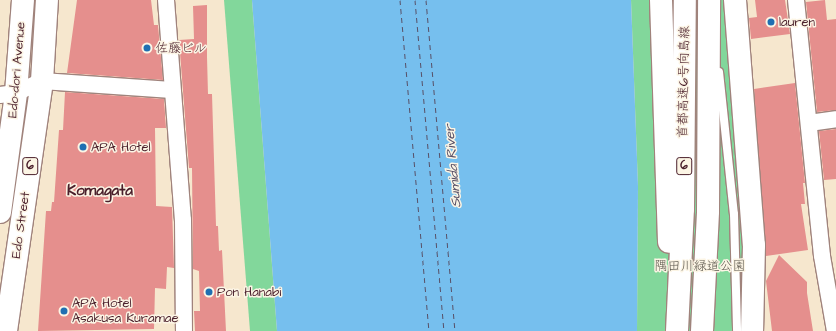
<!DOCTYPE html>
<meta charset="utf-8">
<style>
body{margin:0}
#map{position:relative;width:836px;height:331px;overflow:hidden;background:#f6e7ce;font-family:"Architects Daughter","Klee One",sans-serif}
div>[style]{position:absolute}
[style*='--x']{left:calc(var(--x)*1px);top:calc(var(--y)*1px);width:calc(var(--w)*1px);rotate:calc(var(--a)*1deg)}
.green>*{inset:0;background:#82d79b}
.water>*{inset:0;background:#76bfee}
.ferry>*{height:1px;margin-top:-0.5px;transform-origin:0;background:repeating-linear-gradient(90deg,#574f66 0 5px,transparent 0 9px)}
.building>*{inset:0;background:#e58f8d}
.roads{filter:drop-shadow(1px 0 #a0837c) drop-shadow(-1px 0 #a0837c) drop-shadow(0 1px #a0837c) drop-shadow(0 -1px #a0837c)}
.lane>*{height:8px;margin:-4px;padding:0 4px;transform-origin:4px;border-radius:4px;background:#fff}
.street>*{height:16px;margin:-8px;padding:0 8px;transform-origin:8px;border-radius:8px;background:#fff}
.highway>*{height:22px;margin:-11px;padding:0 11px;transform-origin:11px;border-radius:11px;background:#fff}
.dots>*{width:11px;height:11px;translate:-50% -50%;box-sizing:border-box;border:2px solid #fcf5e5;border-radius:50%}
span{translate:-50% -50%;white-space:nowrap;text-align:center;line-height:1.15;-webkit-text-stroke:3px #fcf5e5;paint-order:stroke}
.shield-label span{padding:1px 3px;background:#fcf5e5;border:1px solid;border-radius:3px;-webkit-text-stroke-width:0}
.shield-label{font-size:12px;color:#4a1f2b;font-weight:700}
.poi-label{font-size:13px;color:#4a1f2b}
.left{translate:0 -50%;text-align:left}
.street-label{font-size:13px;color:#4a1f2b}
.park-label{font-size:13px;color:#5b564d}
.water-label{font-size:14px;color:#574f66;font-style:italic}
.quarter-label{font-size:15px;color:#4a1f2b;font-weight:700}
</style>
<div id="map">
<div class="green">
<i style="clip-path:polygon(224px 0,252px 0,277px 331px,250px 331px)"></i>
<i style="clip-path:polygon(631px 0,742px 0,760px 331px,637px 331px,638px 186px)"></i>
</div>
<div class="water">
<i style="clip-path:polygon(252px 0,631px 0,638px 186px,637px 331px,277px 331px)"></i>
</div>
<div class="ferry">
<i style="--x:400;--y:0;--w:332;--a:85"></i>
<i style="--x:415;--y:0;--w:332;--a:85"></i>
<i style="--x:426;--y:0;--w:332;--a:85"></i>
</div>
<div class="building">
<i style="clip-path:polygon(77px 0,151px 0,154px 25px,158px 25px,163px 80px,67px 73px)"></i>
<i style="clip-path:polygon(755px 0,785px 0,790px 34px,751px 39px,749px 18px,757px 17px)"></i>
<i style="clip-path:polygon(825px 0,827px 20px,836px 19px,836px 110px,817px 112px,806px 2px)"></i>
<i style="clip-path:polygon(207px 5px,207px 57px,208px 94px,212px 94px,216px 226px,218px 226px,219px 251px,222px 250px,226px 331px,195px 331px,194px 311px,200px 311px,199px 271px,193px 269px,192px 168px,189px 168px,179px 40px,194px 39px,193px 6px)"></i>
<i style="clip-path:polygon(795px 83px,805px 183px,803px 183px,805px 204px,801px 204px,808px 250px,766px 256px,754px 89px)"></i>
<i style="clip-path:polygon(65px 92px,164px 99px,166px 128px,155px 128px,156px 206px,172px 207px,174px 268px,167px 267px,166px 289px,155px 288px,154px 329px,38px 331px,46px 211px,51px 211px,52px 202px,54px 202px,59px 130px,63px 130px)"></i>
<i style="clip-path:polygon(836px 129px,836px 179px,824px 180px,819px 131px)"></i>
<i style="clip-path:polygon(779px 255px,807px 282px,807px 293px,813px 331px,772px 331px,766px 281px)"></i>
</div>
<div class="roads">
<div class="lane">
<i style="--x:719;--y:72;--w:143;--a:84"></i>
<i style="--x:734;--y:214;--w:117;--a:88.5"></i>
</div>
<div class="street">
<i style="--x:166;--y:0;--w:221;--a:85.6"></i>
<i style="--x:183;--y:220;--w:111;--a:89.5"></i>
<i style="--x:796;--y:0;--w:257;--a:84.2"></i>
<i style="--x:822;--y:256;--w:76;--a:80.2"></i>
<i style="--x:0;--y:95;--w:16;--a:-7"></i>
<i style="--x:16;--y:93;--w:29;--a:-25"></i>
<i style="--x:42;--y:81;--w:130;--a:4"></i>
<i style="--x:809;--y:123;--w:27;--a:-8"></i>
</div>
<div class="highway">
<i style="--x:661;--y:0;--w:242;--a:88.1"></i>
<i style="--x:735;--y:0;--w:246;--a:85.6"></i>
<i style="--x:754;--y:245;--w:86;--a:91.3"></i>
<i style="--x:0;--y:212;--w:120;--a:-82.3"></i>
<i style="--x:16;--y:93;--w:93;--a:-85.7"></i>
<i style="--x:6;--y:331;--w:253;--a:-81.8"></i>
<i style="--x:42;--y:81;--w:81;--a:-86.5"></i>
<i style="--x:677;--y:331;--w:122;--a:-87.2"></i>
<i style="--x:683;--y:209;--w:209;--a:-89.5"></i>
<i style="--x:702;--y:331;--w:120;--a:-87.1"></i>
<i style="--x:708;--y:211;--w:211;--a:-89.7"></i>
</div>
</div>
<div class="dots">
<i style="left:771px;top:22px;background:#1f6fb2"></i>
<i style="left:147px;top:48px;background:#1f6fb2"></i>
<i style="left:83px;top:147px;background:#1f6fb2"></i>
<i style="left:209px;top:292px;background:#1f6fb2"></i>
<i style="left:64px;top:311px;background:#1f6fb2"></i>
</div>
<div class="shield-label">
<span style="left:30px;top:166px">6</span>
<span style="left:684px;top:166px">6</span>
</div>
<div class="poi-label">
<span class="left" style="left:779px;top:22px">lauren</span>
<span class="left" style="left:155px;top:48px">佐藤ビル</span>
<span class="left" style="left:91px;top:147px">APA Hotel</span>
<span class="left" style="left:217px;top:292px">Pon Hanabi</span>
<span class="left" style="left:72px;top:311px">APA Hotel<br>Asakusa Kuramae</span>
</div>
<div class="street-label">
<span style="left:17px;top:70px;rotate:-85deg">Edo-dori Avenue</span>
<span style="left:684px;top:82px;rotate:-89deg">首都高速6号向島線</span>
<span style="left:21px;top:225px;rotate:-82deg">Edo Street</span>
</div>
<div class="park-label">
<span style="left:700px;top:266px">隅田川緑道公園</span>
</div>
<div class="water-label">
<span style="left:453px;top:166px;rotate:-95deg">Sumida River</span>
</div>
<div class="quarter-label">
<span style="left:100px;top:191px">Komagata</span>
</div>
</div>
